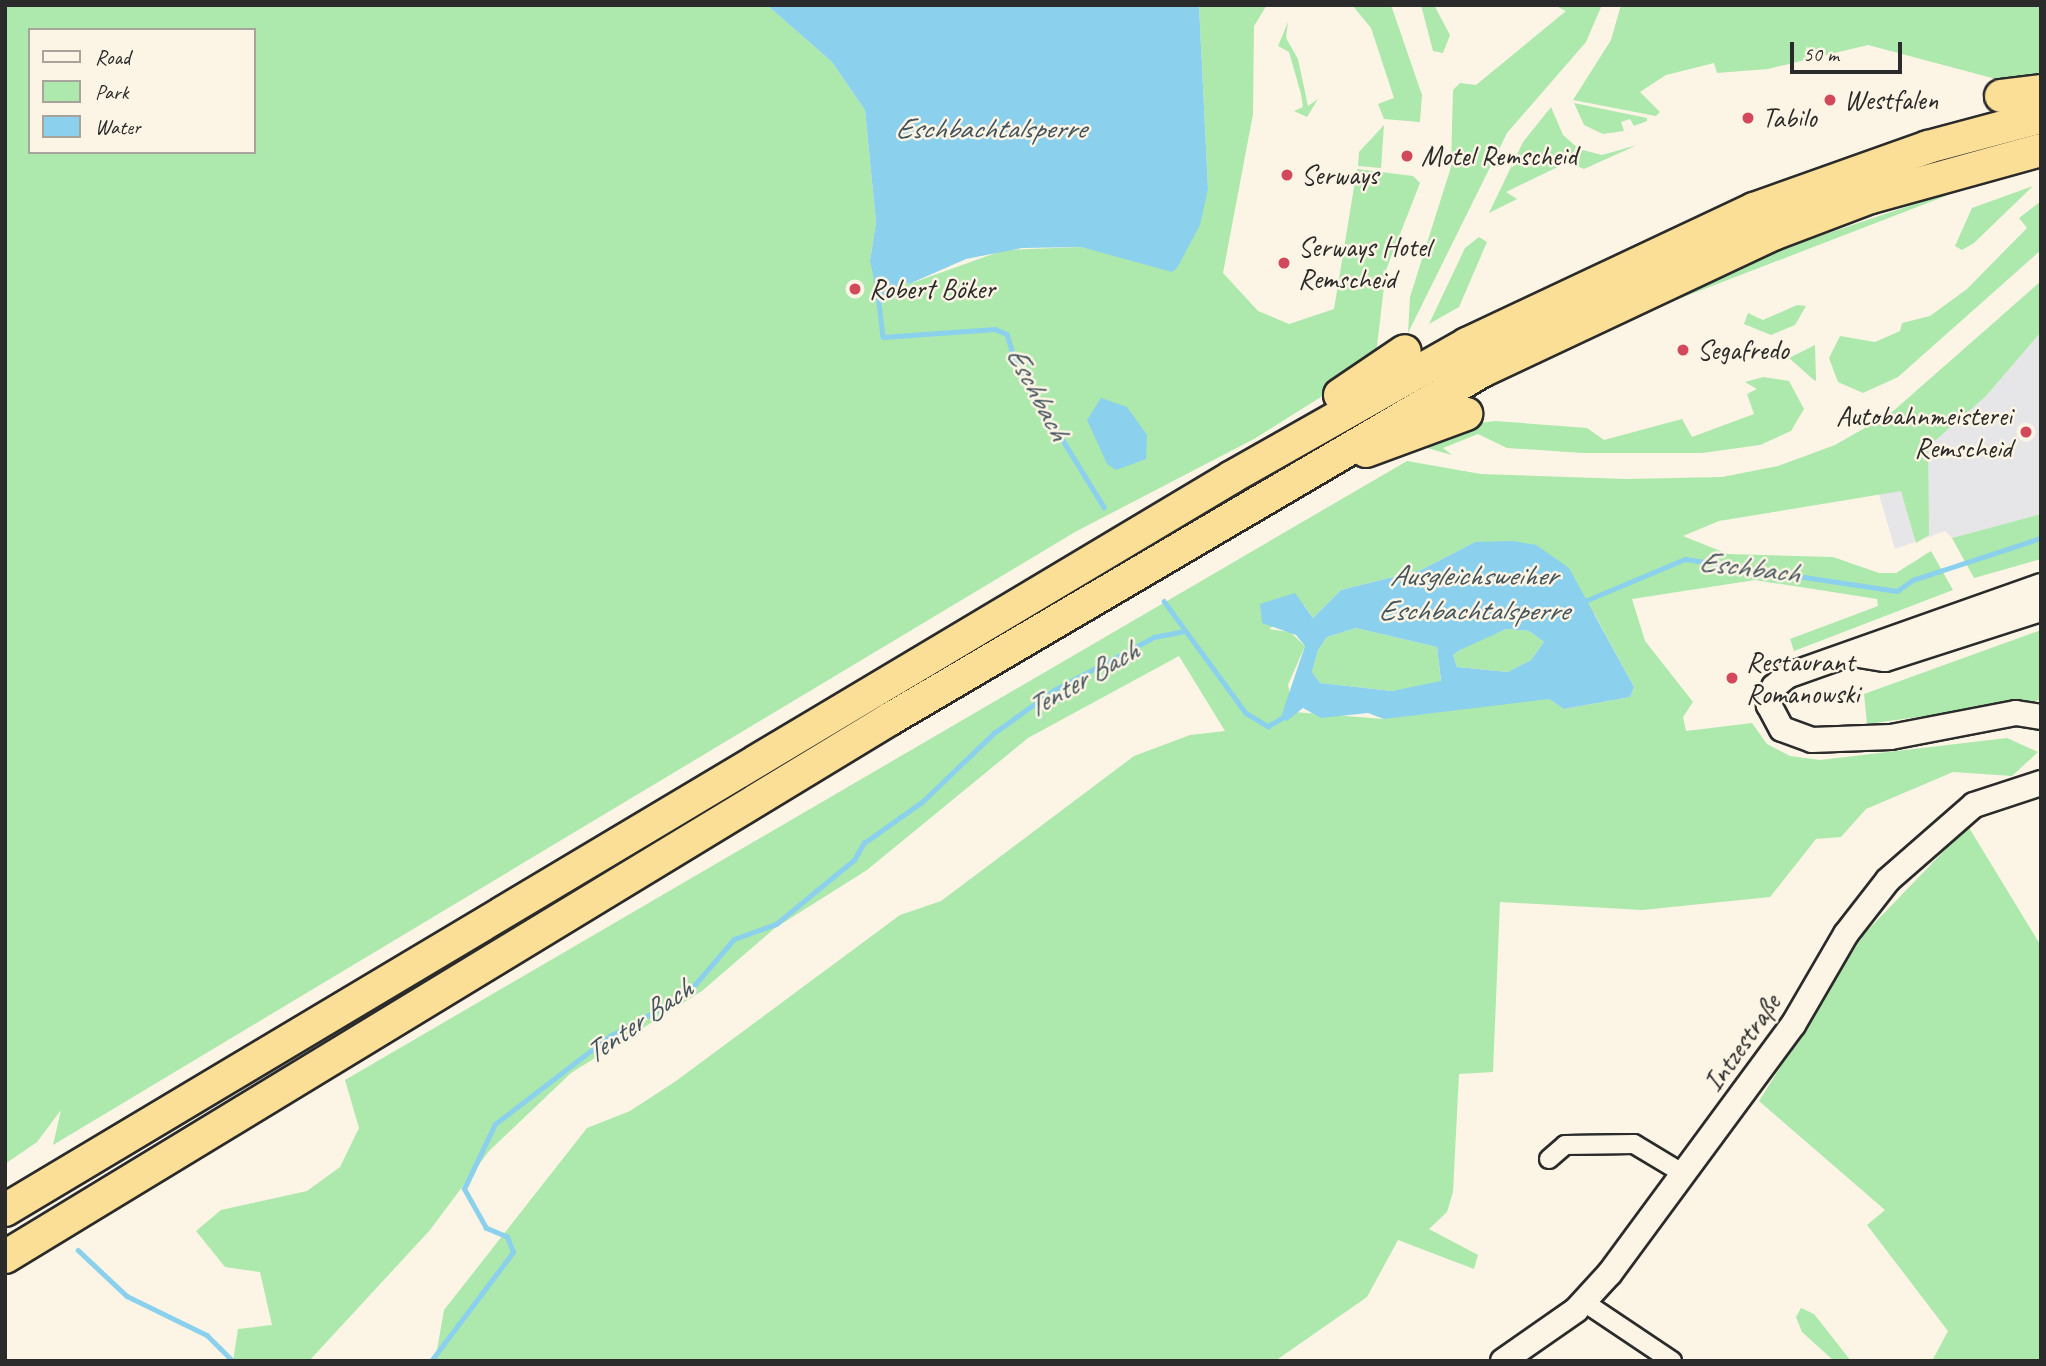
<!DOCTYPE html>
<meta charset="utf-8">
<style>
body{margin:0}
#map{position:relative;width:2046px;height:1366px;overflow:hidden;background:#fcf5e5;font-family:Caveat,sans-serif}
div>[style]{position:absolute}
[style*='--x']{left:calc(var(--x)*1px);top:calc(var(--y)*1px);width:calc(var(--w)*1px);rotate:calc(var(--a)*1deg)}
.built>*{inset:0;background:#e6e5e8}
.green>*{inset:0;background:#ade8ad}
.water>*{inset:0;background:#8bd0ed}
.stream>*{height:4.5px;margin:-2.25px;padding:0 2.25px;transform-origin:2.25px;border-radius:2.25px;background:#8bd0ed}
.roads{filter:drop-shadow(2px 0 #2b2b2b) drop-shadow(-2px 0 #2b2b2b) drop-shadow(0 2px #2b2b2b) drop-shadow(0 -2px #2b2b2b)}
.street>*{height:18px;margin:-9px;padding:0 9px;transform-origin:9px;border-radius:9px;background:#fcf5e5}
.secondary>*{height:24px;margin:-12px;padding:0 12px;transform-origin:12px;border-radius:12px;background:#fcf5e5}
.highway>*{height:32px;margin:-16px;padding:0 16px;transform-origin:16px;border-radius:16px;background:#fbdf96}
.dots>*{width:19px;height:19px;translate:-50% -50%;box-sizing:border-box;border:4px solid #fcf5e5;border-radius:50%}
span{translate:-50% -50%;white-space:nowrap;text-align:center;line-height:1.15;-webkit-text-stroke:5px #fcf5e5;paint-order:stroke}
.poi-label{font-size:28px;color:#2b2b2b}
.left{translate:0 -50%;text-align:left}
.right{translate:-100% -50%;text-align:right}
.street-label{font-size:28px;color:#2b2b2b}
.water-label{font-size:30px;color:#43545c;font-style:italic}
.frame{position:absolute;inset:0;border:7px solid #2b2b2b;pointer-events:none}
.legend{position:absolute;left:28px;top:28px;width:228px;height:126px;box-sizing:border-box;background:#fcf5e5;border:2px solid #a8a49b;margin:0;padding:9px 12px;list-style:none;font-size:21px;color:#2b2b2b}
.legend li{display:flex;align-items:center;gap:14px;height:35px}
.legend b{width:35px;border:2px solid #a8a49b}
.scale{position:absolute;left:1790px;top:42px;width:112px;height:32px;box-sizing:border-box;border:4px solid #2b2b2b;border-top:0;padding-left:9px;font-size:21px;line-height:24px;white-space:nowrap;color:#2b2b2b;-webkit-text-stroke:5px #fcf5e5;paint-order:stroke}
</style>
<div id="map">
<div class="built">
<i style="clip-path:polygon(2041px 332px,2041px 514px,1952px 538px,1945px 531px,1895px 549px,1878px 491px,1985px 397px)"></i>
</div>
<div class="green">
<i style="clip-path:polygon(evenodd,5px 5px,767px 5px,832px 62px,865px 110px,876px 222px,870px 261px,901px 289px,903px 280px,909px 284px,1004px 250px,1081px 247px,1149px 263px,1191px 238px,1208px 189px,1199px 5px,1267px 5px,1254px 26px,1253px 114px,1223px 273px,1258px 311px,1289px 324px,1334px 309px,1357px 169px,1413px 176px,1420px 183px,1386px 270px,1375px 363px,1254px 439px,1075px 532px,53px 1145px,61px 1110px,37px 1142px,5px 1164px,5px 5px,30px 30px,254px 30px,254px 152px,30px 152px,30px 30px)"></i>
<i style="clip-path:polygon(1352px 5px,1391px 5px,1422px 95px,1420px 122px,1384px 119px,1378px 104px,1394px 98px,1371px 28px)"></i>
<i style="clip-path:polygon(1421px 5px,1434px 5px,1450px 35px,1443px 53px,1433px 51px)"></i>
<i style="clip-path:polygon(1554px 5px,1602px 5px,1586px 42px,1507px 133px,1408px 333px,1410px 297px,1451px 167px,1453px 90px,1460px 83px,1476px 85px,1566px 11px)"></i>
<i style="clip-path:polygon(1621px 5px,2041px 5px,2041px 75px,1996px 79px,1868px 45px,1768px 69px,1717px 73px,1714px 63px,1666px 75px,1640px 92px,1660px 112px,1656px 116px,1573px 100px,1611px 40px)"></i>
<i style="clip-path:polygon(1288px 22px,1286px 38px,1298px 59px,1308px 106px,1318px 99px,1307px 117px,1294px 111px,1303px 107px,1301px 94px,1289px 52px,1278px 46px)"></i>
<i style="clip-path:polygon(1574px 103px,1647px 118px,1647px 121px,1634px 126px,1630px 119px,1621px 122px,1624px 131px,1603px 134px,1584px 125px)"></i>
<i style="clip-path:polygon(1551px 107px,1563px 135px,1579px 149px,1602px 155px,1637px 145px,1584px 169px,1568px 162px,1506px 192px,1517px 199px,1489px 213px,1523px 142px)"></i>
<i style="clip-path:polygon(1384px 125px,1381px 168px,1358px 166px,1359px 152px)"></i>
<i style="clip-path:polygon(1995px 177px,1611px 325px,1513px 375px,1553px 352px,1745px 261px)"></i>
<i style="clip-path:polygon(2033px 186px,1974px 243px,1962px 250px,1955px 246px,1972px 208px)"></i>
<i style="clip-path:polygon(2041px 201px,2041px 250px,1898px 377px,1863px 393px,1838px 382px,1829px 358px,1840px 336px,1875px 342px,1900px 331px,1902px 323px,1930px 316px,1967px 289px,2027px 228px,2019px 218px)"></i>
<i style="clip-path:polygon(1479px 237px,1487px 242px,1459px 307px,1429px 324px,1465px 248px)"></i>
<i style="clip-path:polygon(evenodd,2041px 281px,2041px 332px,1985px 397px,1928px 447px,1929px 535px,1916px 543px,1901px 491px,1719px 521px,1683px 536px,1728px 554px,1833px 557px,1879px 573px,1896px 573px,1931px 551px,1953px 590px,1794px 651px,1790px 639px,1878px 606px,1877px 599px,1755px 580px,1632px 599px,1645px 641px,1693px 702px,1683px 717px,1686px 731px,1752px 723px,1767px 744px,1790px 756px,1820px 760px,2007px 738px,2038px 752px,2012px 776px,1953px 772px,1866px 809px,1841px 837px,1816px 839px,1770px 897px,1642px 910px,1500px 902px,1493px 1072px,1459px 1074px,1453px 1192px,1447px 1212px,1429px 1229px,1478px 1255px,1474px 1269px,1398px 1240px,1367px 1297px,1275px 1361px,435px 1361px,444px 1310px,587px 1128px,630px 1111px,676px 1081px,900px 915px,941px 901px,1134px 756px,1190px 735px,1225px 731px,1179px 656px,1028px 738px,867px 870px,775px 928px,702px 991px,571px 1073px,489px 1151px,430px 1230px,309px 1361px,233px 1361px,238px 1329px,272px 1325px,260px 1272px,225px 1267px,196px 1231px,221px 1210px,307px 1191px,340px 1167px,359px 1128px,345px 1080px,1407px 461px,1481px 474px,1626px 479px,1722px 477px,1778px 466px,1835px 445px,1891px 413px,2041px 281px,1475px 542px,1594px 613px,1634px 687px,1630px 697px,1564px 709px,1549px 699px,1513px 700px,1384px 719px,1294px 712px,1288px 685px,1305px 646px,1290px 632px,1269px 629px,1304px 605px,1313px 618px,1341px 590px,1421px 570px,1475px 542px)"></i>
<i style="clip-path:polygon(1797px 305px,1806px 306px,1795px 325px,1771px 335px,1744px 324px,1748px 313px,1763px 320px)"></i>
<i style="clip-path:polygon(1815px 345px,1816px 380px,1815px 381px,1789px 358px)"></i>
<i style="clip-path:polygon(1763px 377px,1789px 381px,1804px 409px,1791px 431px,1760px 445px,1702px 453px,1583px 453px,1507px 448px,1478px 434px,1443px 448px,1452px 455px,1416px 445px,1464px 425px,1495px 421px,1587px 428px,1604px 440px,1682px 419px,1692px 437px,1754px 414px,1747px 394px,1757px 389px,1745px 382px)"></i>
<i style="clip-path:polygon(2041px 514px,2041px 559px,1974px 578px,1952px 538px)"></i>
<i style="clip-path:polygon(1356px 628px,1437px 647px,1441px 682px,1392px 691px,1320px 683px,1312px 672px,1318px 650px,1327px 637px)"></i>
<i style="clip-path:polygon(1506px 629px,1529px 631px,1544px 642px,1531px 660px,1508px 672px,1457px 667px,1453px 655px,1467px 645px)"></i>
<i style="clip-path:polygon(2041px 630px,2041px 700px,1867px 724px,1864px 694px)"></i>
<i style="clip-path:polygon(1968px 826px,2041px 946px,2041px 1361px,1932px 1361px,1948px 1331px,1867px 1225px,1885px 1210px,1759px 1101px,1863px 935px)"></i>
<i style="clip-path:polygon(1801px 1308px,1814px 1314px,1851px 1361px,1834px 1361px,1802px 1332px,1796px 1317px)"></i>
</div>
<div class="water">
<i style="clip-path:polygon(767px 5px,1199px 5px,1208px 189px,1200px 225px,1177px 268px,1172px 272px,1081px 247px,1022px 248px,966px 259px,909px 284px,903px 280px,901px 289px,880px 303px,870px 261px,876px 222px,865px 110px,832px 62px)"></i>
<i style="clip-path:polygon(1101px 398px,1127px 407px,1147px 435px,1146px 459px,1116px 470px,1107px 464px,1087px 420px)"></i>
<i style="clip-path:polygon(evenodd,1513px 541px,1536px 545px,1569px 568px,1634px 687px,1630px 697px,1564px 709px,1549px 699px,1384px 719px,1368px 713px,1321px 718px,1303px 708px,1287px 721px,1281px 717px,1305px 646px,1296px 635px,1262px 623px,1260px 604px,1295px 593px,1313px 618px,1341px 590px,1421px 570px,1475px 542px,1513px 541px,1356px 628px,1437px 647px,1441px 681px,1392px 691px,1320px 683px,1312px 672px,1318px 650px,1327px 637px,1356px 628px,1513px 541px,1506px 629px,1529px 631px,1544px 642px,1531px 660px,1508px 672px,1457px 667px,1453px 655px,1460px 650px,1506px 629px)"></i>
</div>
<div class="stream">
<i style="--x:875;--y:268;--w:69;--a:83.4"></i>
<i style="--x:883;--y:337;--w:112;--a:-4.1"></i>
<i style="--x:995;--y:329;--w:13;--a:23"></i>
<i style="--x:1007;--y:334;--w:31;--a:73"></i>
<i style="--x:1016;--y:364;--w:168;--a:58.4"></i>
<i style="--x:1164;--y:601;--w:139;--a:53.8"></i>
<i style="--x:1246;--y:713;--w:26;--a:31"></i>
<i style="--x:1268;--y:726;--w:20;--a:-30"></i>
<i style="--x:1585;--y:601;--w:108;--a:-22.8"></i>
<i style="--x:1685;--y:559;--w:214;--a:8.6"></i>
<i style="--x:1897;--y:591;--w:19;--a:-35"></i>
<i style="--x:1913;--y:580;--w:135;--a:-18.2"></i>
<i style="--x:78;--y:1250;--w:67;--a:43.2"></i>
<i style="--x:127;--y:1296;--w:89;--a:26"></i>
<i style="--x:207;--y:1335;--w:37;--a:45"></i>
<i style="--x:431;--y:1361;--w:136;--a:-53"></i>
<i style="--x:513;--y:1252;--w:16;--a:-112"></i>
<i style="--x:507;--y:1237;--w:23;--a:-157"></i>
<i style="--x:486;--y:1228;--w:45;--a:-119.4"></i>
<i style="--x:464;--y:1189;--w:72;--a:-64.5"></i>
<i style="--x:495;--y:1124;--w:145;--a:-37.4"></i>
<i style="--x:610;--y:1036;--w:88;--a:-28.6"></i>
<i style="--x:687;--y:994;--w:72;--a:-49.5"></i>
<i style="--x:734;--y:939;--w:45;--a:-19.7"></i>
<i style="--x:776;--y:924;--w:101;--a:-39.4"></i>
<i style="--x:854;--y:860;--w:20;--a:-60"></i>
<i style="--x:864;--y:843;--w:71;--a:-35.3"></i>
<i style="--x:922;--y:802;--w:100;--a:-43.8"></i>
<i style="--x:994;--y:733;--w:74;--a:-35.6"></i>
<i style="--x:1054;--y:690;--w:113;--a:-27.9"></i>
<i style="--x:1154;--y:637;--w:31;--a:-11"></i>
</div>
<div class="roads">
<div class="street">
<i style="--x:1549;--y:1159;--w:21;--a:-41"></i>
<i style="--x:1565;--y:1145;--w:69;--a:-0.8"></i>
<i style="--x:1634;--y:1144;--w:58;--a:31"></i>
<i style="--x:1584;--y:1302;--w:106;--a:33.8"></i>
</div>
<div class="secondary">
<i style="--x:2041;--y:586;--w:269;--a:160.5"></i>
<i style="--x:1787;--y:676;--w:17;--a:140"></i>
<i style="--x:1774;--y:687;--w:19;--a:106"></i>
<i style="--x:1769;--y:705;--w:27;--a:62"></i>
<i style="--x:1782;--y:729;--w:32;--a:20"></i>
<i style="--x:1812;--y:740;--w:79;--a:-2.2"></i>
<i style="--x:1891;--y:737;--w:127;--a:-10.9"></i>
<i style="--x:2016;--y:713;--w:25;--a:9"></i>
<i style="--x:1859;--y:655;--w:26;--a:9"></i>
<i style="--x:1885;--y:659;--w:164;--a:-17.8"></i>
<i style="--x:1503;--y:1361;--w:89;--a:-34.9"></i>
<i style="--x:1576;--y:1310;--w:50;--a:-47.4"></i>
<i style="--x:1610;--y:1273;--w:308;--a:-53.6"></i>
<i style="--x:1793;--y:1025;--w:105;--a:-59.8"></i>
<i style="--x:1846;--y:934;--w:68;--a:-52.1"></i>
<i style="--x:1888;--y:880;--w:114;--a:-41.1"></i>
<i style="--x:1974;--y:805;--w:71;--a:-18.2"></i>
</div>
<div class="highway">
<i style="--x:2001;--y:96;--w:40;--a:-7.1"></i>
<i style="--x:1340;--y:395;--w:78;--a:-34.1"></i>
<i style="--x:1366;--y:451;--w:107;--a:-20.3"></i>
<i style="--x:5;--y:1210;--w:1429;--a:-30.85"></i>
<i style="--x:1232;--y:477;--w:270;--a:-29.5"></i>
<i style="--x:1467;--y:344;--w:317;--a:-25.2"></i>
<i style="--x:1754;--y:209;--w:185;--a:-19.6"></i>
<i style="--x:1928;--y:147;--w:117;--a:-14.9"></i>
<i style="--x:5;--y:1257;--w:1036;--a:-31.3"></i>
<i style="--x:890;--y:719;--w:687;--a:-30.45"></i>
<i style="--x:1482;--y:371;--w:322;--a:-25.2"></i>
<i style="--x:1773;--y:234;--w:105;--a:-20.7"></i>
<i style="--x:1871;--y:197;--w:176;--a:-15.5"></i>
</div>
</div>
<div class="dots">
<i style="left:1830px;top:100px;background:#d1495b"></i>
<i style="left:1748px;top:118px;background:#d1495b"></i>
<i style="left:1407px;top:156px;background:#d1495b"></i>
<i style="left:1287px;top:175px;background:#d1495b"></i>
<i style="left:1284px;top:263px;background:#d1495b"></i>
<i style="left:855px;top:289px;background:#d1495b"></i>
<i style="left:1683px;top:350px;background:#d1495b"></i>
<i style="left:2026px;top:432px;background:#d1495b"></i>
<i style="left:1732px;top:678px;background:#d1495b"></i>
</div>
<div class="poi-label">
<span class="left" style="left:1844px;top:100px">Westfalen</span>
<span class="left" style="left:1762px;top:118px">Tabilo</span>
<span class="left" style="left:1421px;top:156px">Motel Remscheid</span>
<span class="left" style="left:1301px;top:175px">Serways</span>
<span class="left" style="left:1298px;top:263px">Serways Hotel<br>Remscheid</span>
<span class="left" style="left:869px;top:289px">Robert Böker</span>
<span class="left" style="left:1697px;top:350px">Segafredo</span>
<span class="right" style="left:2012px;top:432px">Autobahnmeisterei<br>Remscheid</span>
<span class="left" style="left:1746px;top:678px">Restaurant<br>Romanowski</span>
</div>
<div class="street-label">
<span style="left:1742px;top:1043px;rotate:-55deg">Intzestraße</span>
</div>
<div class="water-label">
<span style="left:990px;top:128px">Eschbachtalsperre</span>
<span style="left:1038px;top:393px;rotate:62deg">Eschbach</span>
<span style="left:1749px;top:567px;rotate:7deg">Eschbach</span>
<span style="left:1473px;top:592px">Ausgleichsweiher<br>Eschbachtalsperre</span>
<span style="left:1082px;top:679px;rotate:-30deg">Tenter Bach</span>
<span style="left:638px;top:1021px;rotate:-35deg">Tenter Bach</span>
</div>
<div class="frame"></div>
<ul class="legend">
<li><b style="height:9px;background:#fcf5e5"></b>Road</li>
<li><b style="height:19px;background:#ade8ad"></b>Park</li>
<li><b style="height:19px;background:#8bd0ed"></b>Water</li>
</ul>
<div class="scale">50 m</div>
</div>
